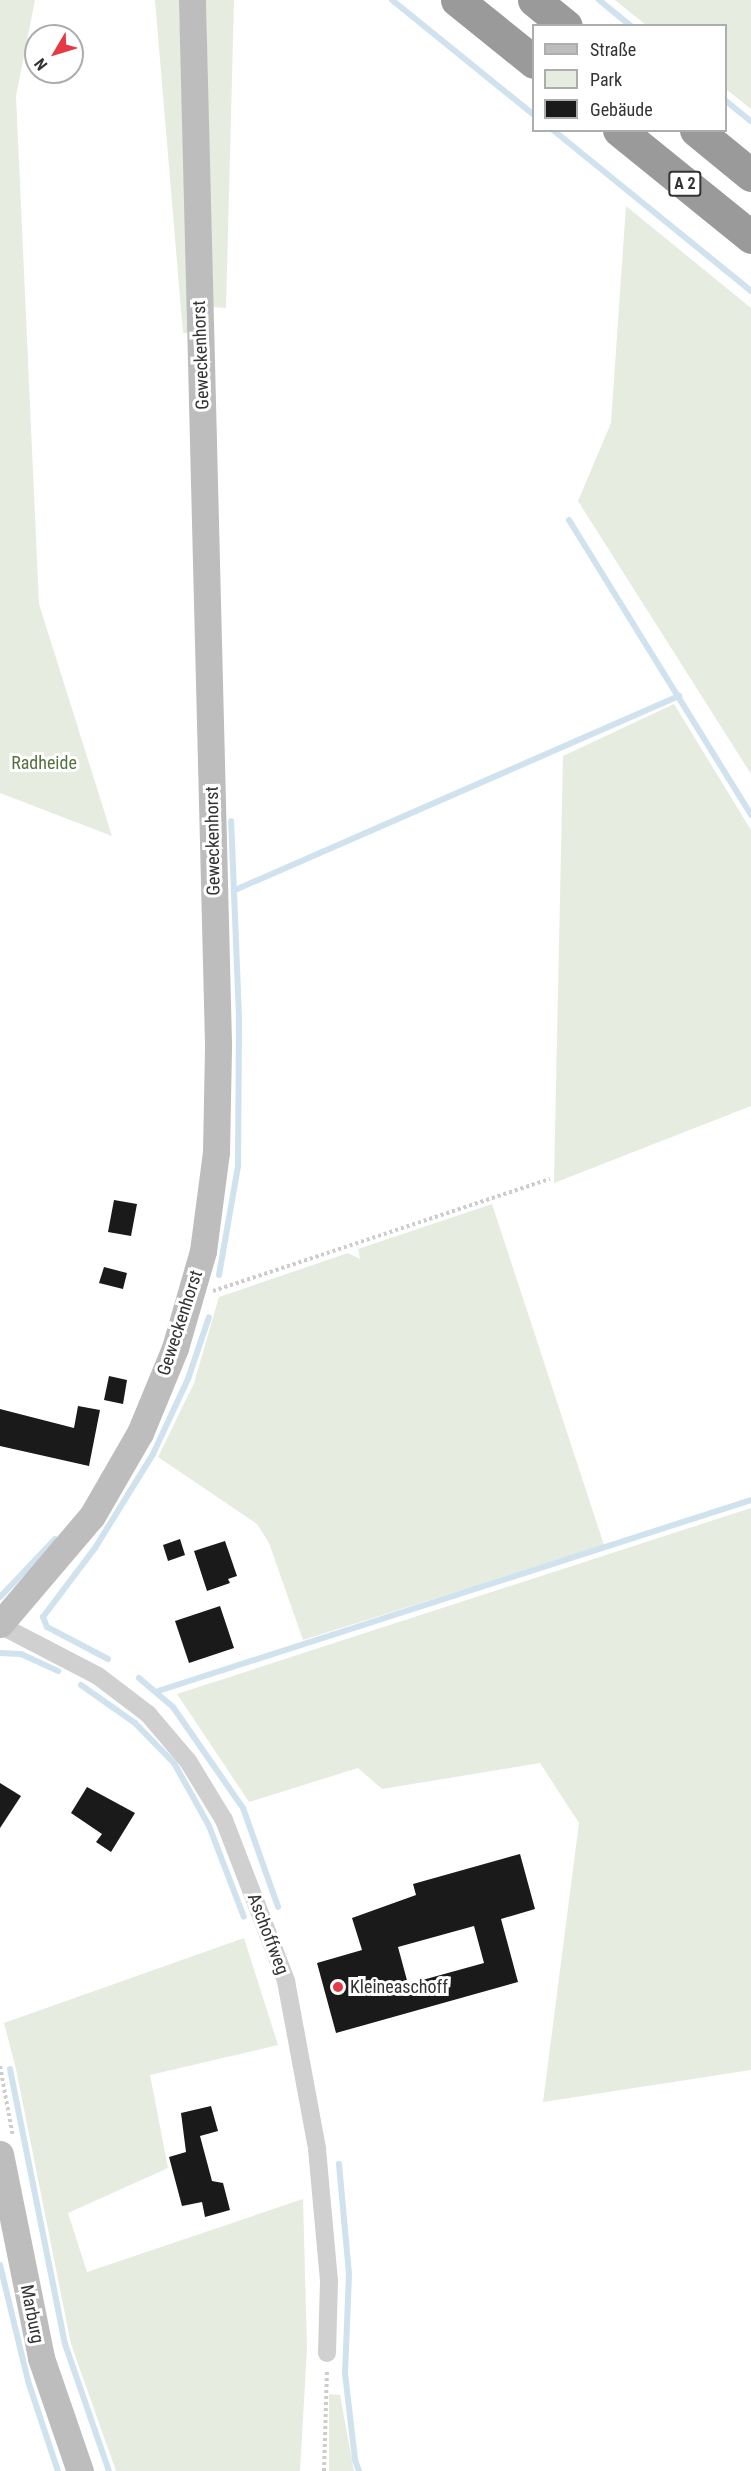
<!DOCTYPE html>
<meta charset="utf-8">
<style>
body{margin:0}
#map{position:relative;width:751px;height:2471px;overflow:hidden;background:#fff;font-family:"Roboto Condensed",sans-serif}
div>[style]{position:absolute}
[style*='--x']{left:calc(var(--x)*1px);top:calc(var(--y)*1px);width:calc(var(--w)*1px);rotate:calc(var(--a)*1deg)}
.green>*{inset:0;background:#e6ecdf}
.stream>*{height:6px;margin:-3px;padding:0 3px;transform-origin:3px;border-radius:3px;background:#cfe2ee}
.building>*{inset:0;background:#1a1a1a}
.path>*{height:4px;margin-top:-2px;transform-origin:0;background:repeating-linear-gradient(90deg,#cdcdcd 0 3px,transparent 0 6px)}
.street>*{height:18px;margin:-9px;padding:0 9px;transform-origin:9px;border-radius:9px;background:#d0d0d0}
.secondary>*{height:27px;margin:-13.5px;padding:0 13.5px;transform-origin:13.5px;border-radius:13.5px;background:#bdbdbd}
.highway>*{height:33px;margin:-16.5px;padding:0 16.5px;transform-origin:16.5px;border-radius:16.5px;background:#9a9a9a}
.dots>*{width:16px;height:16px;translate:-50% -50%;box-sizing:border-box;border:3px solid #fff;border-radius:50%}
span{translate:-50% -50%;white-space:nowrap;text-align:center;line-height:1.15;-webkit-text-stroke:6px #fff;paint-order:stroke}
.shield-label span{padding:2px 4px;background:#fff;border:2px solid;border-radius:4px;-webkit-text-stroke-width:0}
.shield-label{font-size:16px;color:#333;font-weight:700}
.street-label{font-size:18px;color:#333}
.park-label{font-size:18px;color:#56703f}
.poi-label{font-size:18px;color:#333}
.left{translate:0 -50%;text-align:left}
.legend{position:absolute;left:532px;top:24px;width:195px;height:108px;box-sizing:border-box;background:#fff;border:2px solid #adadad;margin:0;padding:8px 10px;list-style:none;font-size:18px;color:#333}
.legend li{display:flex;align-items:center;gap:12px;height:30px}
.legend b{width:30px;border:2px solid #adadad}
.north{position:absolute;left:24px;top:24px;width:60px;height:60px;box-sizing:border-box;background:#fff;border:2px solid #adadad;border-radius:50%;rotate:232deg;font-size:16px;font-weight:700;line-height:24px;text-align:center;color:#333}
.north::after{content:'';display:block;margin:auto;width:21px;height:27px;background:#e63946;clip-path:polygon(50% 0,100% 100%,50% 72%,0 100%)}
</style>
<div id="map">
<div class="green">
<i style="clip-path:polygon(0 0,35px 0,16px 96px,39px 604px,112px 836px,0 793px)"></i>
<i style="clip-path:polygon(155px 0,179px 0,189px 333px,183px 333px)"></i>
<i style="clip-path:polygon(206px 0,234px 0,226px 308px,212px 307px)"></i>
<i style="clip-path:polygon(615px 0,751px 0,751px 109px,726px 89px,726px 26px,646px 25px)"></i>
<i style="clip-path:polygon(626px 206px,751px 308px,751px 774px,578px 501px,611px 423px)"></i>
<i style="clip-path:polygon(674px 704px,751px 830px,751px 1106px,554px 1183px,563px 756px)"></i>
<i style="clip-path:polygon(492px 1204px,604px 1545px,303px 1640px,269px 1543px,257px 1524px,158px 1457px,194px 1383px,219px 1297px,348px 1253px,360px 1259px,358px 1249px)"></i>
<i style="clip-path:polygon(751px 1508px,751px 2070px,543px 2102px,579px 1823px,540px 1763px,382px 1789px,358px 1768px,249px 1802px,177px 1694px)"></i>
<i style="clip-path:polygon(244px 1938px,278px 2045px,150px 2075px,168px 2168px,68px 2213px,87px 2272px,303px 2199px,307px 2348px,300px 2471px,116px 2471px,71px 2344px,16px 2069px,4px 2023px)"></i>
<i style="clip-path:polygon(329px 2394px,340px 2395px,354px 2471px,329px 2471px)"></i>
</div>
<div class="stream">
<i style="--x:392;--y:0;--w:183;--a:39"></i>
<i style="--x:599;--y:0;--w:41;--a:39.1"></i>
<i style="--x:726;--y:101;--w:32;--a:39"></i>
<i style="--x:553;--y:130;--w:255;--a:39.1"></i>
<i style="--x:569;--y:520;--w:347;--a:58.3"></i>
<i style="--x:235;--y:890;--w:485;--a:-23.6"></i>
<i style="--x:219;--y:1275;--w:111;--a:-80.1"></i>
<i style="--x:238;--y:1166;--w:149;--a:-89.6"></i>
<i style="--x:239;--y:1017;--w:196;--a:-92.3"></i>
<i style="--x:0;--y:1597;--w:80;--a:-46.5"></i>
<i style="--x:0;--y:1653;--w:21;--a:3"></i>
<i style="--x:21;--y:1654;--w:41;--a:24.7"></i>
<i style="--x:108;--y:1659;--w:69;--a:-152.3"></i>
<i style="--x:47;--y:1627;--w:11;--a:-112"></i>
<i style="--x:43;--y:1617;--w:86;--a:-53"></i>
<i style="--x:95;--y:1548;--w:110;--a:-58.3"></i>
<i style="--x:153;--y:1454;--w:83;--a:-65"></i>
<i style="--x:188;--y:1379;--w:65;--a:-71.3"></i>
<i style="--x:139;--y:1678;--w:45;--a:40.5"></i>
<i style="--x:173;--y:1707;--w:123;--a:55.3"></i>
<i style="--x:243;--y:1808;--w:105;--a:70.5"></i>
<i style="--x:81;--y:1685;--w:66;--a:35.1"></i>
<i style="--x:135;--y:1723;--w:56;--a:45.7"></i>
<i style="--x:174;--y:1763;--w:72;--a:60.9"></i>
<i style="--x:209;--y:1826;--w:97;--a:69"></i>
<i style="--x:158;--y:1691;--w:623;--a:-17.85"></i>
<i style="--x:10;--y:2069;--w:280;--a:78.7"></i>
<i style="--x:65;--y:2344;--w:134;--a:70.9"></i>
<i style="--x:339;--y:2164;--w:110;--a:84.8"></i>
<i style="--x:349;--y:2274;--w:99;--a:92.3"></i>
<i style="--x:345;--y:2373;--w:88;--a:83.4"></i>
<i style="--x:355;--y:2460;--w:12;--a:70"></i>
<i style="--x:0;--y:2265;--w:119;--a:76.4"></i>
<i style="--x:28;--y:2381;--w:95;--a:71.6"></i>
</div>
<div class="building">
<i style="clip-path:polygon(114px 1200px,137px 1204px,131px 1236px,108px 1232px)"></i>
<i style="clip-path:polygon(104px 1267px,127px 1273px,123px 1289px,99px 1283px)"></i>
<i style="clip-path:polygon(109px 1376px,127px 1380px,123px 1404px,104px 1400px)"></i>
<i style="clip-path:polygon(78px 1406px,100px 1410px,89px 1466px,0 1446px,0 1409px,74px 1428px)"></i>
<i style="clip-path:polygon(180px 1539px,185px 1555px,168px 1561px,163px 1545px)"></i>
<i style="clip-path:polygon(225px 1541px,237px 1576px,228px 1579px,230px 1583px,207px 1591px,194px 1551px)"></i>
<i style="clip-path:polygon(220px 1606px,234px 1648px,189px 1663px,175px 1621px)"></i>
<i style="clip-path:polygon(0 1783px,21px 1796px,0 1828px)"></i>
<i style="clip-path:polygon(87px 1787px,135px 1813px,111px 1852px,96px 1842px,102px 1834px,71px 1813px)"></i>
<i style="clip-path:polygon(evenodd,520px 1854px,535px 1909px,501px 1919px,518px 1982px,336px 2033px,317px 1963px,362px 1950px,352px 1918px,416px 1895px,413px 1884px,520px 1854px,474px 1926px,484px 1963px,408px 1984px,398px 1947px,474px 1926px)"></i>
<i style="clip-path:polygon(211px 2106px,218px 2131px,200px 2136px,212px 2181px,223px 2183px,230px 2210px,205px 2217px,202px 2202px,182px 2206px,169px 2157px,186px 2152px,181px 2113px)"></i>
</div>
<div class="path">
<i style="--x:213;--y:1291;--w:355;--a:-18.4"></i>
<i style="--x:0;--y:2066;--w:72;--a:79.6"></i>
<i style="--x:324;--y:2471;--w:101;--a:-88.3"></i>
</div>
<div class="street">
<i style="--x:0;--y:1625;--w:110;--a:27.5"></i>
<i style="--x:98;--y:1676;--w:63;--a:37.2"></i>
<i style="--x:148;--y:1714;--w:62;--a:49.6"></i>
<i style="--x:188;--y:1761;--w:69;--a:58.6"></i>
<i style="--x:224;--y:1820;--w:173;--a:68.9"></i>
<i style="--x:286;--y:1981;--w:171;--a:79.5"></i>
<i style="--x:317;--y:2149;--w:133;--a:84.8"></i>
<i style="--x:329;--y:2281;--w:72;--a:91.6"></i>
</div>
<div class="secondary">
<i style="--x:0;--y:1624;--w:142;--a:-49.6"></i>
<i style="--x:92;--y:1516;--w:96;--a:-60"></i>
<i style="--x:140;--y:1433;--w:92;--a:-67.6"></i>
<i style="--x:175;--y:1348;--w:101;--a:-73.9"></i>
<i style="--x:203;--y:1251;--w:100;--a:-82.5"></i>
<i style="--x:216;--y:1152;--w:109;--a:-88.9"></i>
<i style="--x:218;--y:1043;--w:1043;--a:-91.43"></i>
<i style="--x:0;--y:2154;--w:208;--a:78.6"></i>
<i style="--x:41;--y:2358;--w:120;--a:71"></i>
</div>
<div class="highway">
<i style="--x:457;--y:0;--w:99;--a:38.8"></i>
<i style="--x:534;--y:0;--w:41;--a:39.1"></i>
<i style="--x:619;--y:130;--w:170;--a:39"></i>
<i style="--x:696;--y:130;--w:71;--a:39.3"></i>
</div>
<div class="dots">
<i style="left:338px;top:1987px;background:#e63946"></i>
</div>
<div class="shield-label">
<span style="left:685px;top:184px">A 2</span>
</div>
<div class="street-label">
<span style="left:201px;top:355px;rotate:-92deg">Geweckenhorst</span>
<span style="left:213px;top:841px;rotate:-91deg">Geweckenhorst</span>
<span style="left:180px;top:1323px;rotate:-72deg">Geweckenhorst</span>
<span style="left:268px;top:1934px;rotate:69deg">Aschoffweg</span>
<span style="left:32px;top:2314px;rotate:79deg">Marburg</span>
</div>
<div class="park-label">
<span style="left:44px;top:763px">Radheide</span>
</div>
<div class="poi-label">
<span class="left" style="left:350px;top:1987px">Kleineaschoff</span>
</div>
<ul class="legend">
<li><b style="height:8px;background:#bdbdbd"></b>Straße</li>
<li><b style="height:16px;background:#e6ecdf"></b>Park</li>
<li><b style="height:16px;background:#1a1a1a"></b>Gebäude</li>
</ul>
<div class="north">N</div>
</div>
